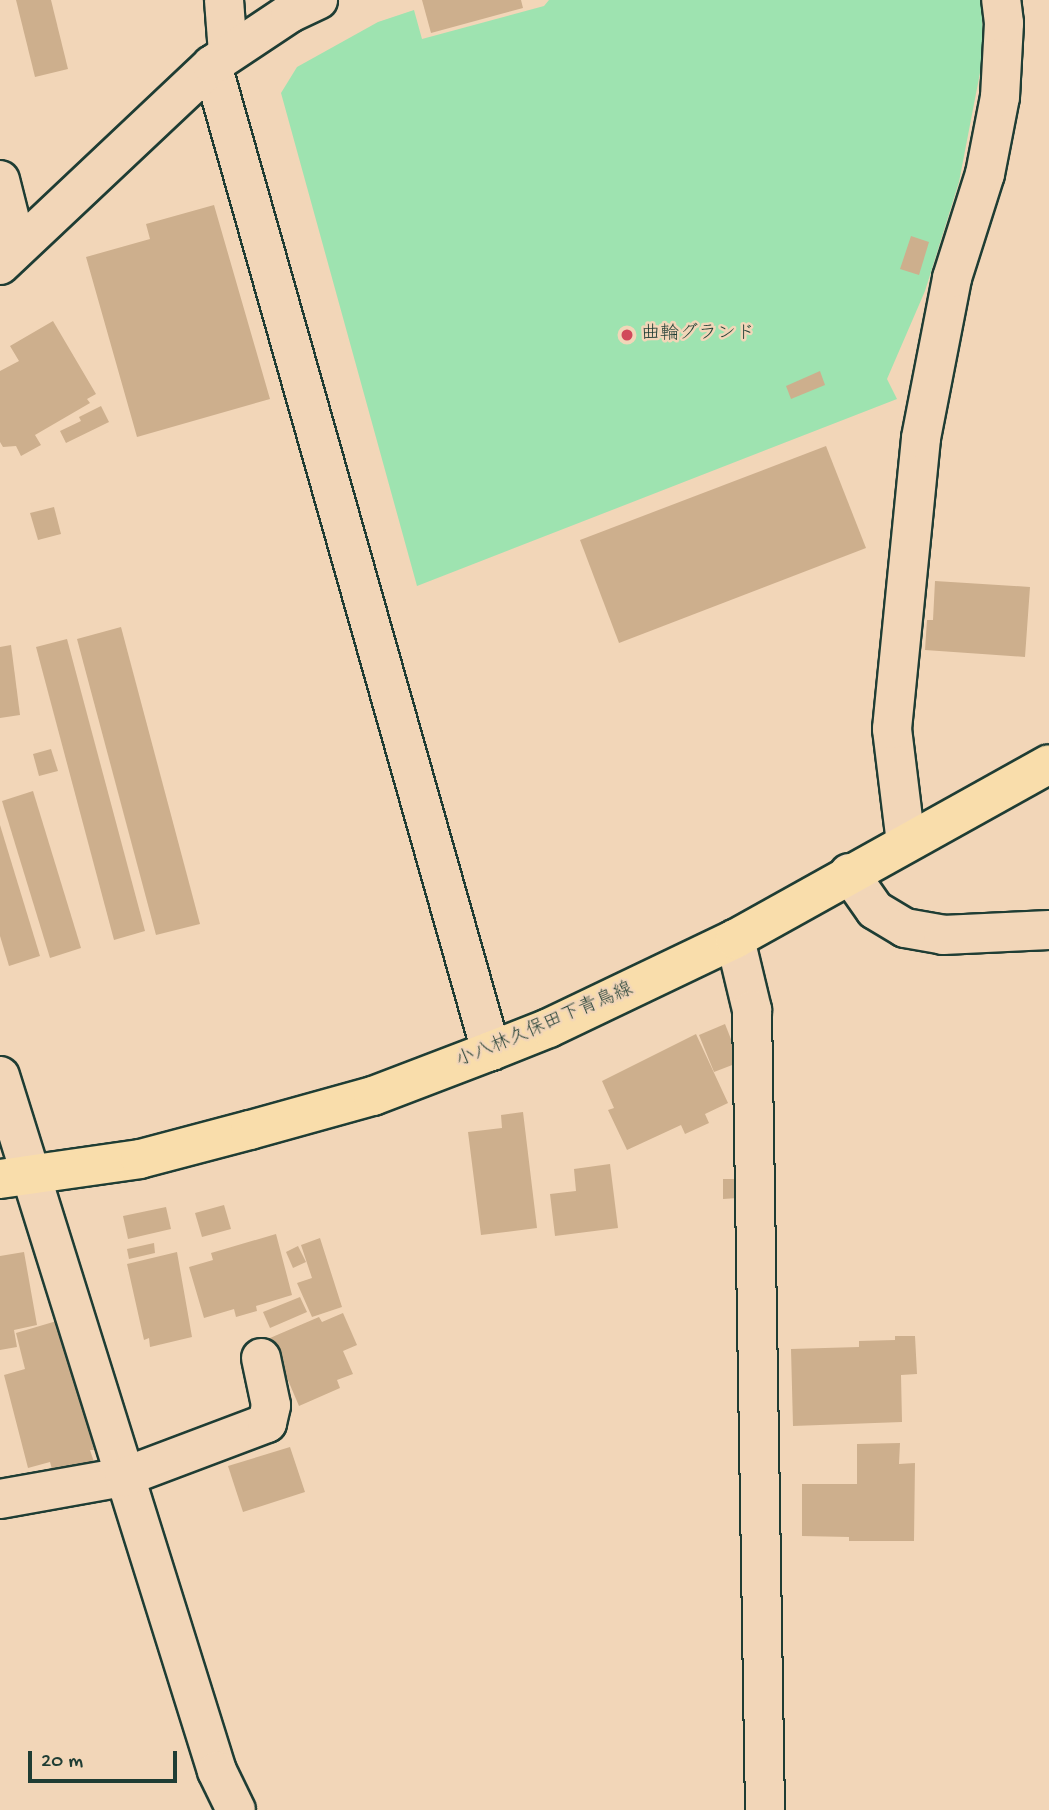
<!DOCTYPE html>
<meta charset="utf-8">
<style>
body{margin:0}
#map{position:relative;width:1049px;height:1810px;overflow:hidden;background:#f2d6b8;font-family:"Gochi Hand","Klee One",sans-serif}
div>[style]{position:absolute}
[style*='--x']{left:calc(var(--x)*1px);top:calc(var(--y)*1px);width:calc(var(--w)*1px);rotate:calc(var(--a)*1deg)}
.green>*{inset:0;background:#9ee3b0}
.building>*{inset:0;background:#cdaf8d}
.roads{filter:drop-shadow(2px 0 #1f3d34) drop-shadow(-2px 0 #1f3d34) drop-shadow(0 2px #1f3d34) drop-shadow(0 -2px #1f3d34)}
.minor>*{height:38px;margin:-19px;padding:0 19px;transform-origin:19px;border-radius:19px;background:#f2d6b8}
.major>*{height:38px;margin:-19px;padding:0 19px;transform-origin:19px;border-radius:19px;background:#f9ddab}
.dots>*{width:19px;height:19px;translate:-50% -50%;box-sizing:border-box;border:4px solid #f2d6b8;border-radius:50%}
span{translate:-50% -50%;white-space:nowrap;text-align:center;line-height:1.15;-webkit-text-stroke:5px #f2d6b8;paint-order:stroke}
.poi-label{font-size:19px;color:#1f3d34}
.left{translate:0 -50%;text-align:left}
.street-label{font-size:19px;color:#1f3d34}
.scale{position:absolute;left:28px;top:1751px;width:149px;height:32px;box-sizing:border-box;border:4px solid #1f3d34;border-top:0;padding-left:9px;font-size:21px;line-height:24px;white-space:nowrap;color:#1f3d34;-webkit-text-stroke:5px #f2d6b8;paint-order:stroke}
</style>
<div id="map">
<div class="green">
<i style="clip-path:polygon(549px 0,981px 0,984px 52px,959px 182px,925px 291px,887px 379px,897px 399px,417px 586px,281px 93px,297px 67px,378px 22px,414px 10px,422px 39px,544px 6px)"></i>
</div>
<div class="building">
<i style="clip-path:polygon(16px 0,51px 0,68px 69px,35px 77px)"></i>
<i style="clip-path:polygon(422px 0,521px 0,523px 8px,431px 33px)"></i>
<i style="clip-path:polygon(214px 205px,270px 399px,137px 437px,86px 257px,150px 239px,146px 224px)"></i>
<i style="clip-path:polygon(911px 236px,929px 242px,919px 275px,900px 269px)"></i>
<i style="clip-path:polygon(53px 321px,96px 394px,87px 399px,90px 403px,35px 435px,41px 445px,21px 456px,16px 446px,3px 447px,0 442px,0 371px,19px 361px,10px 346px)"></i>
<i style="clip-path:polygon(820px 371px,825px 385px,791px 399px,786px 386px)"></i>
<i style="clip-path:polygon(101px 406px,109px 422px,66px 443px,60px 431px,81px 421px,79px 417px)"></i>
<i style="clip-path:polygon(826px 446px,866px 548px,619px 643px,580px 540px)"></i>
<i style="clip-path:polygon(54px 507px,61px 534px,38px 540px,30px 513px)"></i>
<i style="clip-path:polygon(935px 581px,1030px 587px,1025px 657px,925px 650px,927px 620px,933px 620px)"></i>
<i style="clip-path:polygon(121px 627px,200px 924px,156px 935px,77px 639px)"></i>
<i style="clip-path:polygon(67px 639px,145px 931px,114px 940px,36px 647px)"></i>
<i style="clip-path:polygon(11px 645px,20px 715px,0 718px,0 647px)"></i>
<i style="clip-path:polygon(51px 749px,58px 771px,39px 776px,33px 754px)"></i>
<i style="clip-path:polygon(33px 791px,81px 948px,50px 958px,2px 801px)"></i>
<i style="clip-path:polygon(0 825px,40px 956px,9px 966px,0 936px)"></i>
<i style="clip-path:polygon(725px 1024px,740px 1062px,714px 1072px,699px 1035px)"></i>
<i style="clip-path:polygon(696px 1034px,728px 1103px,705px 1114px,709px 1123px,685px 1134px,681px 1125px,627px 1150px,608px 1110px,614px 1108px,602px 1081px)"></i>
<i style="clip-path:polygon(523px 1112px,537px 1228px,481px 1235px,468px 1132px,502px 1128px,501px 1115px)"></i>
<i style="clip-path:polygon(610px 1164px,618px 1228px,555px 1236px,550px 1194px,576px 1191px,574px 1169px)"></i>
<i style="clip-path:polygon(723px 1179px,738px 1179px,738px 1198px,723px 1199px)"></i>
<i style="clip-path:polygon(224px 1205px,231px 1229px,202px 1237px,195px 1213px)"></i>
<i style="clip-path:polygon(166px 1207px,171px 1229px,128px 1239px,123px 1216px)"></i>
<i style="clip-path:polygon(276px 1234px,292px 1295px,256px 1306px,257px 1311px,236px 1317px,234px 1309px,204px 1318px,189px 1267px,213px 1260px,211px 1253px)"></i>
<i style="clip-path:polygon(320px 1238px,342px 1307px,312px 1317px,297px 1283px,312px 1278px,301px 1245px)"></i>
<i style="clip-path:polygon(154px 1243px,155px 1253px,129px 1259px,127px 1249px)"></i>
<i style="clip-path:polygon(298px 1246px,306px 1262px,293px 1268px,286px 1252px)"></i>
<i style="clip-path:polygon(24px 1252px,37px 1325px,14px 1330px,17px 1347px,0 1350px,0 1256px)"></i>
<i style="clip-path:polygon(177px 1252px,192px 1337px,150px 1347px,149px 1338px,144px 1340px,127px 1264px)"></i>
<i style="clip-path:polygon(300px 1297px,307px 1312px,270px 1328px,263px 1312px)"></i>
<i style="clip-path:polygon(343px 1313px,357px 1345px,343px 1351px,353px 1374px,337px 1380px,340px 1388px,299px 1406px,270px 1338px,319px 1317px,322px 1322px)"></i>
<i style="clip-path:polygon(60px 1320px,94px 1450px,90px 1450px,94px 1462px,53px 1473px,50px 1462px,28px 1468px,4px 1375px,25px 1369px,16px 1333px)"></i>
<i style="clip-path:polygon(895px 1336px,915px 1336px,917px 1374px,901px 1375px,902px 1422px,793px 1426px,791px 1349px,859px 1347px,859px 1341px,895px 1340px)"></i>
<i style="clip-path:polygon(900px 1443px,899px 1464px,915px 1463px,914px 1541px,849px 1541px,849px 1537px,802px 1536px,802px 1484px,857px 1484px,857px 1444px)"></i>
<i style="clip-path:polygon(290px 1447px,305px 1492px,243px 1512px,228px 1466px)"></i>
</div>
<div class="roads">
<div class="minor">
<i style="--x:224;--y:0;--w:53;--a:85.7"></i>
<i style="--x:212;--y:65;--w:1025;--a:74.2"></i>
<i style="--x:0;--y:180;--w:69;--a:75.8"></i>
<i style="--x:0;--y:265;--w:291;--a:-43.3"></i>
<i style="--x:212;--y:65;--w:94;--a:-33.7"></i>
<i style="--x:290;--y:13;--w:31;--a:-25"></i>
<i style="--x:906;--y:843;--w:115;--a:-97"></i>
<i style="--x:892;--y:729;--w:292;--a:-84.3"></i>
<i style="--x:921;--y:438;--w:163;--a:-79"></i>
<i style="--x:952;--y:278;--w:109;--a:-72.4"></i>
<i style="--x:985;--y:174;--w:78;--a:-79"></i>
<i style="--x:1000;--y:97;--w:74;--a:-86.9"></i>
<i style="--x:1004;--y:23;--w:23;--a:-97"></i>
<i style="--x:849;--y:873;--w:45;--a:54.9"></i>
<i style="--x:875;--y:910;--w:35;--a:31"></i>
<i style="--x:905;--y:928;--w:39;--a:10"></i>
<i style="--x:943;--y:935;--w:106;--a:-2.7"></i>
<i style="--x:735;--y:939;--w:73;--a:76.5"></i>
<i style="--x:752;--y:1010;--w:800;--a:89.07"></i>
<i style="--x:0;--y:1076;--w:728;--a:72.66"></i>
<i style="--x:217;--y:1771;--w:43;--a:64"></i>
<i style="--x:0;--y:1499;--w:126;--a:-10.1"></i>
<i style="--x:124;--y:1477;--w:153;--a:-20.7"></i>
<i style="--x:267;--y:1423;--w:18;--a:-77"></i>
<i style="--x:271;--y:1405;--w:48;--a:-102"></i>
</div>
<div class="major">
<i style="--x:0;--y:1179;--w:141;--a:-8.1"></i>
<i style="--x:140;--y:1159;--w:114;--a:-14.8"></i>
<i style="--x:250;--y:1130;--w:128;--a:-15.5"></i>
<i style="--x:373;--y:1096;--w:126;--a:-20.9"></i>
<i style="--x:491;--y:1051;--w:62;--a:-21.6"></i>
<i style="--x:549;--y:1028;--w:206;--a:-25.6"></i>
<i style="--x:735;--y:939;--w:359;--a:-29.1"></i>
</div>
</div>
<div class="dots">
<i style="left:627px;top:335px;background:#d1495b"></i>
</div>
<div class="poi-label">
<span class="left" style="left:641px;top:335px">曲輪グランド</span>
</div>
<div class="street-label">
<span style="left:545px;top:1026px;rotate:-23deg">小八林久保田下青鳥線</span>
</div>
<div class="scale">20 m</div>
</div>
